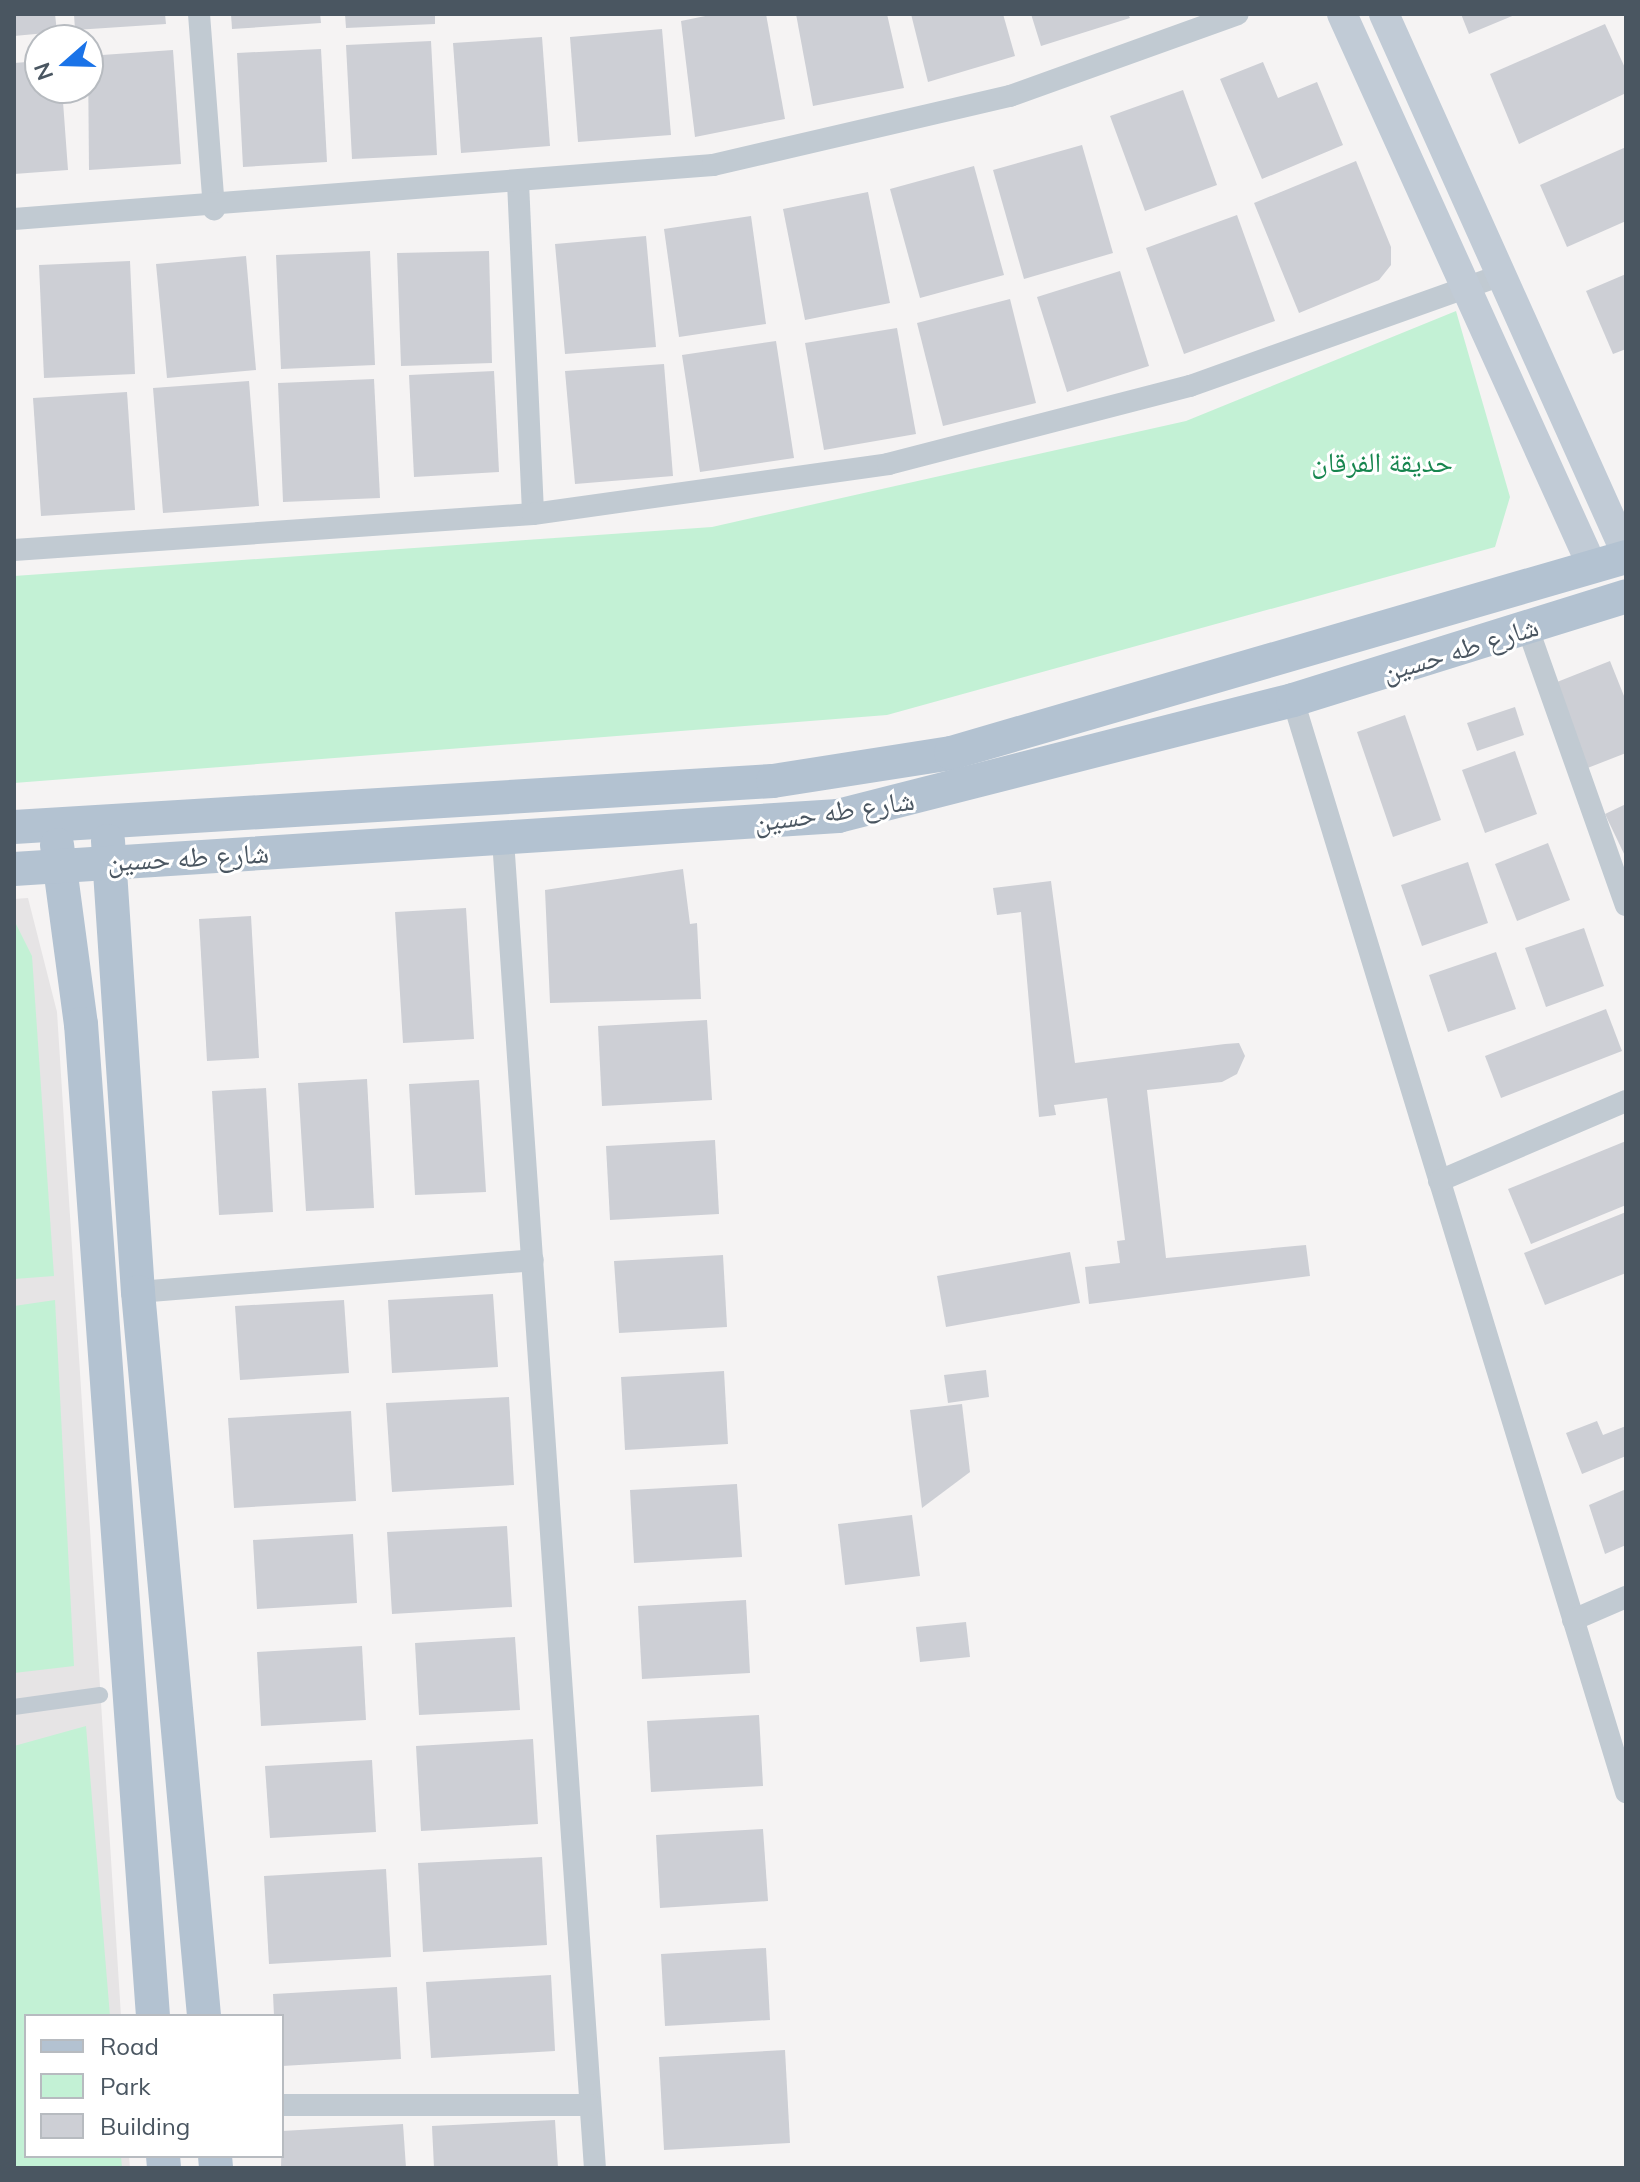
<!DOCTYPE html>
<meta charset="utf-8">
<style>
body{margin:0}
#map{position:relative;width:1640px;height:2182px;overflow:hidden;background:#f5f3f3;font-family:Mulish,"Noto Naskh Arabic",sans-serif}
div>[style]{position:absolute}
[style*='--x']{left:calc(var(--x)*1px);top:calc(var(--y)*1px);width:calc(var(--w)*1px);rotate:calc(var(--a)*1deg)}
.education>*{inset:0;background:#e6e4e5}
.green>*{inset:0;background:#c3f1d5}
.building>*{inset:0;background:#cdcfd5}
.pedestrian>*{height:16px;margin:-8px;padding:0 8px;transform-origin:8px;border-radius:8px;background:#c1cad2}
.minor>*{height:22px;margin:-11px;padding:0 11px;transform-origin:11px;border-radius:11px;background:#c1cad2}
.secondary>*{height:30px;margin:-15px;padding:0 15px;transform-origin:15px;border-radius:15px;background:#c1cbd6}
.primary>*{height:34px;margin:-17px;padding:0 17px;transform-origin:17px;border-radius:17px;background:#b3c2d1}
span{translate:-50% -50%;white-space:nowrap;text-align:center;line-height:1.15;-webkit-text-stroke:6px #fff;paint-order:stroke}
.park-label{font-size:28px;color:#17864f}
.street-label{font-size:28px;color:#4a5661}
.frame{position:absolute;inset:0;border:16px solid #4a5661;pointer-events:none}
.legend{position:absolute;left:24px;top:2014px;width:260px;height:144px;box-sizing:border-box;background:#fff;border:2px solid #b7bbc0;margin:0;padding:10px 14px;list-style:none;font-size:24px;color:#4a5661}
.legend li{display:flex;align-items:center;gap:16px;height:40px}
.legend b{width:40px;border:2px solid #b7bbc0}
.north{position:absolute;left:24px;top:24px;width:80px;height:80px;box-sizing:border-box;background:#fff;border:2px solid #b7bbc0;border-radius:50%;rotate:250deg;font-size:22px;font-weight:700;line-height:32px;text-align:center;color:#4a5661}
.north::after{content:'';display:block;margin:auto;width:28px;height:36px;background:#1a73e8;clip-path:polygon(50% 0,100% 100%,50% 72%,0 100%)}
</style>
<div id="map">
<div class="education">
<i style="clip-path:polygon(28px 898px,57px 1012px,121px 2016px,26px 2016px,26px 2156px,129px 2156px,130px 2168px,14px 2168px,14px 899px)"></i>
</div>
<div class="green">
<i style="clip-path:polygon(1456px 311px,1510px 497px,1495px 547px,887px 715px,14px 783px,14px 576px,712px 527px,1186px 421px)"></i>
<i style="clip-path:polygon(14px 920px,32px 956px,54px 1276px,14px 1279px)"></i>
<i style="clip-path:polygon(55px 1300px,74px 1666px,14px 1673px,14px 1306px)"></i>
<i style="clip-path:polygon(86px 1726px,110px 2016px,26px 2016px,26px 2156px,121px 2156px,122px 2168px,14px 2168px,14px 1746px)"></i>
</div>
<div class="building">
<i style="clip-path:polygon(14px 14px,55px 14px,57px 32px,14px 36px)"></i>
<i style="clip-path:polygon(74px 14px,165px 14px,166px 24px,75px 30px)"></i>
<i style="clip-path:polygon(231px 14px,320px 14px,321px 23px,232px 29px)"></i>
<i style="clip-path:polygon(345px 14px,435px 14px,435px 24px,346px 28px)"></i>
<i style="clip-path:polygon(715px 14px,766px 14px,785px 119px,695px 137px,681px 21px)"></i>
<i style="clip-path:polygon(796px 14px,887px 14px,904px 88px,813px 106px)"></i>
<i style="clip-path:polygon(911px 14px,1003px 14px,1015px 56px,928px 82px)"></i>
<i style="clip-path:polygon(1031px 14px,1128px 14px,1130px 18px,1041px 46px)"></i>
<i style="clip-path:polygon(1461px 14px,1517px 14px,1469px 34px)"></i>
<i style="clip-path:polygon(1605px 24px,1626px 70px,1626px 93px,1519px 144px,1490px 74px)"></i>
<i style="clip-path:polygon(662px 29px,671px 135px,578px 142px,570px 37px)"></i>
<i style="clip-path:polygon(542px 37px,550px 146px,461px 153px,453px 43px)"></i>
<i style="clip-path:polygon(431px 41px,437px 155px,352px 159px,346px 45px)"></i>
<i style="clip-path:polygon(321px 49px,327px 162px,243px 167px,237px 53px)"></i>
<i style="clip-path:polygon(173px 50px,181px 164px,89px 170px,88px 56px)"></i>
<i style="clip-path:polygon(40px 61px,40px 88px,62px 88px,68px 170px,14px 174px,14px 63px)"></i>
<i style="clip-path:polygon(1263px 62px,1278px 98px,1317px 82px,1343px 145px,1262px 179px,1220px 79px)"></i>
<i style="clip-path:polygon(1183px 90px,1217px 185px,1145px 211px,1110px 116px)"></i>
<i style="clip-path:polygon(1082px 145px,1113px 253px,1024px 279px,993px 170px)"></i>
<i style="clip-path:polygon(1626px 147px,1626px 221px,1567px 247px,1540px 185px)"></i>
<i style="clip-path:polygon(1356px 161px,1391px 247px,1391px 265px,1379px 280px,1299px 313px,1254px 203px)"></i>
<i style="clip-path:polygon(974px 166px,1004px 275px,920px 298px,890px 189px)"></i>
<i style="clip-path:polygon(868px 192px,890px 303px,805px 320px,783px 209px)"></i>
<i style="clip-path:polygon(1237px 215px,1275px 321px,1184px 354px,1146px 248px)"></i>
<i style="clip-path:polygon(751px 216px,766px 324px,679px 337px,664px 229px)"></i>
<i style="clip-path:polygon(646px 236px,656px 347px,565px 354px,555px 244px)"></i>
<i style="clip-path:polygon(370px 251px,375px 365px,281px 369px,276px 255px)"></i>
<i style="clip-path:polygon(489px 251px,492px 363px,401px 366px,397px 253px)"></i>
<i style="clip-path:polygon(246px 256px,256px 370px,167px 378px,156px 264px)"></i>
<i style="clip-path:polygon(130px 261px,135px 374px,44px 378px,39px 265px)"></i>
<i style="clip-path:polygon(1120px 271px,1149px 366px,1067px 392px,1037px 297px)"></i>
<i style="clip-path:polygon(1626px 274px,1626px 349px,1613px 354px,1586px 291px)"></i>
<i style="clip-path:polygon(1010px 299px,1036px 403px,943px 426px,917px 323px)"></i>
<i style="clip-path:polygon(897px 328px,916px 434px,824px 450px,805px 343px)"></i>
<i style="clip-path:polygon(776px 341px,794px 458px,700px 472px,682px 355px)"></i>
<i style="clip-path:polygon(664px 364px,673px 476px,575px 484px,565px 371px)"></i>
<i style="clip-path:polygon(494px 371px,499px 472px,414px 477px,409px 375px)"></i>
<i style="clip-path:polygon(374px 379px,380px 498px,283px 502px,278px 383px)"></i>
<i style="clip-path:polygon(249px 381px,259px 506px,163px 513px,153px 388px)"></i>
<i style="clip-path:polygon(127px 392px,135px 510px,41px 516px,33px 398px)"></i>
<i style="clip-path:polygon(1610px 661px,1626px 701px,1626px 753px,1585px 769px,1552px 684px)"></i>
<i style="clip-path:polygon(1515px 707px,1524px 735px,1477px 751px,1467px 723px)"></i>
<i style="clip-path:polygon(1405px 715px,1441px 820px,1393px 837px,1357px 732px)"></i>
<i style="clip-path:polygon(1515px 751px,1537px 814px,1485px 833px,1462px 770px)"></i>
<i style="clip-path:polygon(1626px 804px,1626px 858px,1605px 814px)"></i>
<i style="clip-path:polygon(1548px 843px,1570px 900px,1517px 921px,1495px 864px)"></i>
<i style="clip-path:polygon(1468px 862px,1488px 923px,1422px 946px,1401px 885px)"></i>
<i style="clip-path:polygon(683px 869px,690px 924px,697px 923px,701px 999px,550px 1003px,545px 890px)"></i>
<i style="clip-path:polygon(1051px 881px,1075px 1063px,1225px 1044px,1239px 1043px,1245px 1056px,1237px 1074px,1222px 1082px,1147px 1090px,1166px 1258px,1306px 1245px,1310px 1276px,1089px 1304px,1085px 1267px,1120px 1263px,1117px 1241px,1125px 1240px,1107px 1098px,1054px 1105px,1056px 1115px,1039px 1117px,1021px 912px,997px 915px,993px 888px)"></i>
<i style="clip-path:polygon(466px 908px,474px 1039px,403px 1043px,395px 912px)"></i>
<i style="clip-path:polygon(251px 916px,259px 1058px,207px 1061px,199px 919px)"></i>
<i style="clip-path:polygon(1584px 928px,1604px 986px,1546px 1007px,1525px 948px)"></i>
<i style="clip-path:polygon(1496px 952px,1516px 1009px,1448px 1032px,1429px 975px)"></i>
<i style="clip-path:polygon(1606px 1009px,1622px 1051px,1501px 1098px,1485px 1056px)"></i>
<i style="clip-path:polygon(707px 1020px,712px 1100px,602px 1106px,598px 1026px)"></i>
<i style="clip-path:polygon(367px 1079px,374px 1208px,306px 1211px,298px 1083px)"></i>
<i style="clip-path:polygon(479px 1080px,486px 1192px,415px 1195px,409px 1084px)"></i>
<i style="clip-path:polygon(266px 1088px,273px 1212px,219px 1215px,212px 1091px)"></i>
<i style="clip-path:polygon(715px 1140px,719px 1214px,610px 1220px,606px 1146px)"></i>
<i style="clip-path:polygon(1626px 1141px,1626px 1205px,1531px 1244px,1508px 1189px)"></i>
<i style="clip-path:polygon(1626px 1212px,1626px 1273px,1545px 1305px,1524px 1253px)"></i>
<i style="clip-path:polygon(1070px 1252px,1080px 1303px,946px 1327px,937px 1276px)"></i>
<i style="clip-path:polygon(723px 1255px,727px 1327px,619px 1333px,614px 1261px)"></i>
<i style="clip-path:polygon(493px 1294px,498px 1367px,392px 1373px,388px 1300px)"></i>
<i style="clip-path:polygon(344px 1300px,349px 1373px,240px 1380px,235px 1306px)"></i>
<i style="clip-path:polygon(986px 1370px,989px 1397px,948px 1403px,944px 1375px)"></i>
<i style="clip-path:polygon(724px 1371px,728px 1444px,625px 1450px,621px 1377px)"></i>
<i style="clip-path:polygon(509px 1397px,514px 1485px,392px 1492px,386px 1403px)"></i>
<i style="clip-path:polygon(962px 1404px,970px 1472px,922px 1508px,910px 1410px)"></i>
<i style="clip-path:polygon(351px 1411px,356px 1501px,234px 1508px,228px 1418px)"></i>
<i style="clip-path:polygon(1597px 1421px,1603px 1435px,1626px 1426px,1626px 1456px,1582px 1474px,1566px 1433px)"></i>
<i style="clip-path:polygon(737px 1484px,742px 1557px,634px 1563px,630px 1490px)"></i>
<i style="clip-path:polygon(1626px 1489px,1626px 1545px,1605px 1554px,1589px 1505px)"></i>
<i style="clip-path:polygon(912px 1515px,920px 1576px,845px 1585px,838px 1524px)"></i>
<i style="clip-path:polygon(507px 1526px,512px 1607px,392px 1614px,387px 1532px)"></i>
<i style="clip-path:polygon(353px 1534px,357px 1603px,257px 1609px,253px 1540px)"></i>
<i style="clip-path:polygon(746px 1600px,750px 1673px,642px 1679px,638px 1606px)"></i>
<i style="clip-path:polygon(966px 1622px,970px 1657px,920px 1662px,916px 1627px)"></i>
<i style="clip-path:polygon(515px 1637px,520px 1710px,419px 1715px,415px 1643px)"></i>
<i style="clip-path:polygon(362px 1646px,366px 1720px,261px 1726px,257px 1652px)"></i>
<i style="clip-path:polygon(759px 1715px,763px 1786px,651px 1792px,647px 1721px)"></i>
<i style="clip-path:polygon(533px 1739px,538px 1824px,421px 1831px,416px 1746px)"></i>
<i style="clip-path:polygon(372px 1760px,376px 1832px,270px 1838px,265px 1766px)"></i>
<i style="clip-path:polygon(763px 1829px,768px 1901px,660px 1908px,656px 1835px)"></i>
<i style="clip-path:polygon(542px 1857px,547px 1945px,423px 1952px,418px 1863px)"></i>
<i style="clip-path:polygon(386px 1869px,391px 1957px,269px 1964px,264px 1876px)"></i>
<i style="clip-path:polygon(766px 1948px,770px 2020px,665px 2026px,661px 1954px)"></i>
<i style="clip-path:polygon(551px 1975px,555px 2051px,431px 2058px,426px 1982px)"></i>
<i style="clip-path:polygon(397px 1987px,401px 2059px,282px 2066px,282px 2016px,274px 2016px,273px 1994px)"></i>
<i style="clip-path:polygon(785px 2050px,790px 2143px,664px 2150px,659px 2057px)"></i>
<i style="clip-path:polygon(555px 2120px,558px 2168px,434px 2168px,432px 2126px)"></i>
<i style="clip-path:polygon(403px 2124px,406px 2168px,281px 2168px,282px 2131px)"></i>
</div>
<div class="pedestrian">
<i style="--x:14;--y:1707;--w:87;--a:-7.9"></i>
</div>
<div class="minor">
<i style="--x:199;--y:14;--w:196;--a:85.6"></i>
<i style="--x:518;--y:182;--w:332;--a:87.4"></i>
<i style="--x:14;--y:219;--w:701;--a:-4.42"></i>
<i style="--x:713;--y:165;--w:305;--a:-13.1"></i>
<i style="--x:1010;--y:96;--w:242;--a:-19.8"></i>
<i style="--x:14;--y:550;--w:520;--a:-3.97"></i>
<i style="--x:533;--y:514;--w:359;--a:-8"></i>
<i style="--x:888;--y:464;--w:312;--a:-14.5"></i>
<i style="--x:1190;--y:386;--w:331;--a:-19.6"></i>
<i style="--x:1528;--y:629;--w:293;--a:70.5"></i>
<i style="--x:1293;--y:700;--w:1142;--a:73.04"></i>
<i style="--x:503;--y:840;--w:1331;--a:86.04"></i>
<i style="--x:1439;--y:1181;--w:203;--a:-23.2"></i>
<i style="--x:138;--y:1292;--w:396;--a:-4.6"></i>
<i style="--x:1573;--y:1620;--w:58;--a:-23.5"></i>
<i style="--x:282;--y:2105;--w:308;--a:0"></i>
</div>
<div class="secondary">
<i style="--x:1342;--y:14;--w:606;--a:65.63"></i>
<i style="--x:1384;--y:14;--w:591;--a:65.82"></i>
</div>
<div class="primary">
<i style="--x:14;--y:827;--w:760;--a:-3.47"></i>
<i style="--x:773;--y:781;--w:180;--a:-8.9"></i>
<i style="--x:951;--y:753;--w:703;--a:-16.19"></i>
<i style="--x:108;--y:841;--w:452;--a:86.2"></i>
<i style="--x:138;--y:1292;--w:727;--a:84.79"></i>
<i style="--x:57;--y:845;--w:181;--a:82.4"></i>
<i style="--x:81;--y:1024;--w:995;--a:85.85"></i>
<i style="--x:14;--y:869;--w:826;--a:-3.68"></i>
<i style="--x:838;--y:816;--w:470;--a:-14.3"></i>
<i style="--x:1293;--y:700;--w:349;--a:-17.3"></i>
<i style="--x:163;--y:2156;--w:12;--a:85"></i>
<i style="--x:215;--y:2156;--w:12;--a:85"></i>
</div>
<div class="park-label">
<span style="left:1382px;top:462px">حديقة الفرقان</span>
</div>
<div class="street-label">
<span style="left:1460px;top:649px;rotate:-17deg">شارع طه حسين</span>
<span style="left:834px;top:811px;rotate:-8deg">شارع طه حسين</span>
<span style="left:188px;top:857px;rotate:-3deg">شارع طه حسين</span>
</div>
<div class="frame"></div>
<ul class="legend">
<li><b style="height:10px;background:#b3c2d1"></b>Road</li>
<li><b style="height:22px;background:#c3f1d5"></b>Park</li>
<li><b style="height:22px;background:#cdcfd5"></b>Building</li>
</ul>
<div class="north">N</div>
</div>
